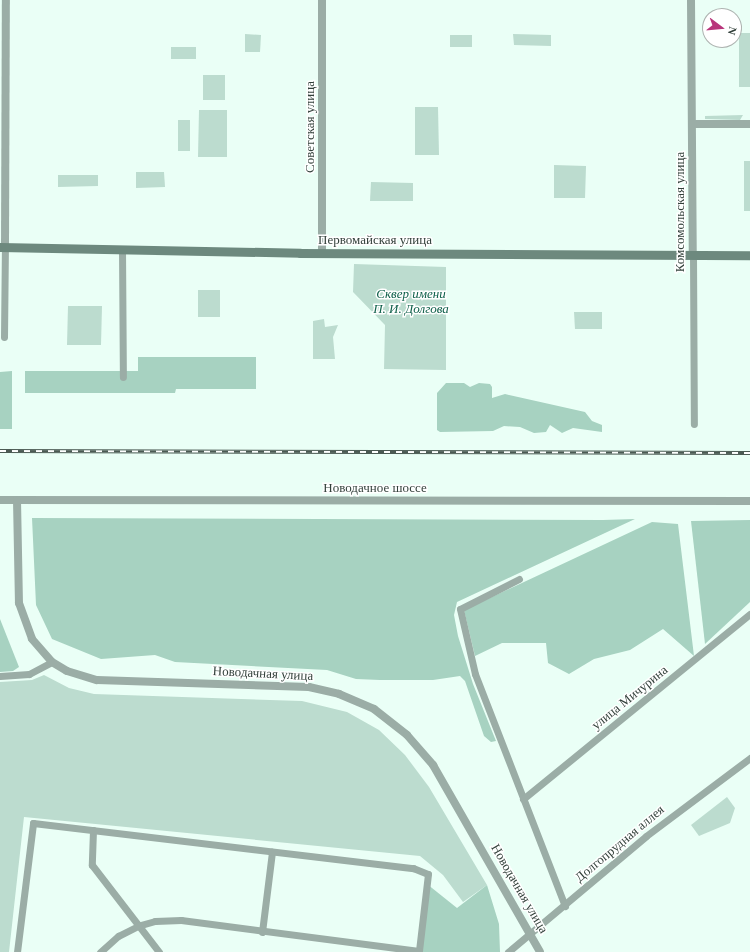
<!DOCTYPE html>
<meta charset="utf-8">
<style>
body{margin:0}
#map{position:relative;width:750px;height:952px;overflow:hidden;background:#eafff6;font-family:"Times New Roman",serif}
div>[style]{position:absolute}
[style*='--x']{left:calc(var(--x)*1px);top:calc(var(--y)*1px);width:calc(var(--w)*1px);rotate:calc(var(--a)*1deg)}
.green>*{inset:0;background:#bcdccf}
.forest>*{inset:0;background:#a7d2c1}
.minor>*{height:7px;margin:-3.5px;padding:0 3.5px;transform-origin:3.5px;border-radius:3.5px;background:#9bada6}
.tertiary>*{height:8px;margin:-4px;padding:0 4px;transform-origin:4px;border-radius:4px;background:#9bada6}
.secondary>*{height:9px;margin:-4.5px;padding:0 4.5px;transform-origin:4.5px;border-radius:4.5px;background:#6d897e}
.rail>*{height:3.5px;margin-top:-1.75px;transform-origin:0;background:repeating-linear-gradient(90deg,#fff 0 6px,#4b5a53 0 12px);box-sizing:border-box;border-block:1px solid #4b5a53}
span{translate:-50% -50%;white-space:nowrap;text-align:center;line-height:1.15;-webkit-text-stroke:3px #fff;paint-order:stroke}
.street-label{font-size:13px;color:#32403a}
.park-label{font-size:13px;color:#0f604a;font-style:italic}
.north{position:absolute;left:702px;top:8px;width:40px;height:40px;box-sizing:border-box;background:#fff;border:1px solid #adb3b0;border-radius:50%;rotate:106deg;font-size:11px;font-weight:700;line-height:16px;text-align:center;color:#32403a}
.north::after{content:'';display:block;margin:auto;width:14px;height:18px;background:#b8357b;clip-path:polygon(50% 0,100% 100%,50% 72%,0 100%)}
</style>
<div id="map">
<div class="green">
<i style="clip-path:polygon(739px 33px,750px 33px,750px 87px,739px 87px)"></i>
<i style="clip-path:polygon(245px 34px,261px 35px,260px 52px,245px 52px)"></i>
<i style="clip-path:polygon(513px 34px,551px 35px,551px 46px,514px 45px)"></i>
<i style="clip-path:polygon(450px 35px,472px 35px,472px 47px,450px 47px)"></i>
<i style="clip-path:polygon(171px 47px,196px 47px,196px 59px,171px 59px)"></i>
<i style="clip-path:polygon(203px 75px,225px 75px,225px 100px,203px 100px)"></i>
<i style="clip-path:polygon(415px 107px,438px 107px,439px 155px,415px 155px)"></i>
<i style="clip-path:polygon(199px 110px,227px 110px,227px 157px,198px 157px)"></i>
<i style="clip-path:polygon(743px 115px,740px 120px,705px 119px,705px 116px)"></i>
<i style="clip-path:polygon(178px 120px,190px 120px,190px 151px,178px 151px)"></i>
<i style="clip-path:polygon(744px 161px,750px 161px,750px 211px,744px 211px)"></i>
<i style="clip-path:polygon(554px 165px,586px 166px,585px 198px,554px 198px)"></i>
<i style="clip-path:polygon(136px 172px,164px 172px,165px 187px,136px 188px)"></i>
<i style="clip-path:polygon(58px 175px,98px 175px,98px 186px,58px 187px)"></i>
<i style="clip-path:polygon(371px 182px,413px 183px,413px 201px,370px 201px)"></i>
<i style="clip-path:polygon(354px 264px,446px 267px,446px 370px,384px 369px,385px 325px,353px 292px)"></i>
<i style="clip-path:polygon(198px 290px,220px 290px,220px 317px,198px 317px)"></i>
<i style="clip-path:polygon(68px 306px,102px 306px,101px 345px,67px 345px)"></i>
<i style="clip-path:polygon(574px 312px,602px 312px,602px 329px,575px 329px)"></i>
<i style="clip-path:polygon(324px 319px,325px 327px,338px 325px,333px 337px,335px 359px,313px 359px,313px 321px)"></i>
<i style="clip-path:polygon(44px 675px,69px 688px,94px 694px,302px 701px,347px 712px,379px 730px,405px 755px,429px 787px,487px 885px,463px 902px,443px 875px,420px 856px,24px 817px,9px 952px,0 952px,0 682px,32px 680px)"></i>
<i style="clip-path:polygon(727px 797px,735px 808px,730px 823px,699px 836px,691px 825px)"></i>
</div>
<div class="forest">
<i style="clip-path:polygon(138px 357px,256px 357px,256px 389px,176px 389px,175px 393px,25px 393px,25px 371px,138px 371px)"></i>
<i style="clip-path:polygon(12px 371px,12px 429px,0 429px,0 372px)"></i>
<i style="clip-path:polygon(446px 383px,464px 383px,470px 387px,479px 383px,490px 384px,492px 387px,492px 398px,505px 394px,585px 412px,592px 421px,602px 425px,602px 432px,573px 428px,562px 433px,550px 425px,546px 432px,534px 433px,520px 427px,504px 426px,493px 431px,440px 432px,437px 430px,437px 393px)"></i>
<i style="clip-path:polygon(32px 518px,603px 520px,635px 519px,457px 602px,454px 615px,458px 636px,473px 684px,496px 741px,491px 742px,484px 736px,465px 681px,460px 676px,433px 680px,380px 680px,356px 679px,327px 670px,175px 662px,155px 655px,101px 659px,52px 639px,36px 605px)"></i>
<i style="clip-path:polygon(750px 520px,750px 602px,705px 644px,691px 521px)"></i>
<i style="clip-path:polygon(652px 522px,678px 524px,694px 656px,663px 629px,630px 650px,594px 659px,569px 674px,548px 663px,546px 643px,502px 643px,475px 656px,464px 610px)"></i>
<i style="clip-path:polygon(0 619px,19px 667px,13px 671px,0 672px)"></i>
<i style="clip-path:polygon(427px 884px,457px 908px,487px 885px,499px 924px,500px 952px,419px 952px)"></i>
</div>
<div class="minor">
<i style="--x:122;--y:249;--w:128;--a:89.6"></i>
<i style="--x:693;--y:255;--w:169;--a:89.7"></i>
<i style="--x:4;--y:337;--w:90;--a:-89.4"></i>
<i style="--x:519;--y:579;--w:66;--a:153"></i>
<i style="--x:460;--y:609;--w:67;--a:77"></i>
<i style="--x:475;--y:674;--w:249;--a:68.8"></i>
<i style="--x:0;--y:676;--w:29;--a:-4"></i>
<i style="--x:29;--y:674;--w:26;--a:-28"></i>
<i style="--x:523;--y:799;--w:293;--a:-39.2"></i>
<i style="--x:93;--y:830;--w:35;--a:92"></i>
<i style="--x:92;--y:865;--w:110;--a:52.4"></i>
<i style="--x:262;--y:932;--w:81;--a:-82.9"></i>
<i style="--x:17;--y:952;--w:130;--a:-82.9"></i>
<i style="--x:33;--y:823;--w:383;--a:6.8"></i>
<i style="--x:413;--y:868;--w:16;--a:22"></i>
<i style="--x:428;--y:874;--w:78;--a:96.7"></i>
<i style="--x:419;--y:951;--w:240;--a:-172.6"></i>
<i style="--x:181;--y:920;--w:26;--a:178"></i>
<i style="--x:155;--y:921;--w:18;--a:164"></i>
<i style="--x:138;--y:926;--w:22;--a:153"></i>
<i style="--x:118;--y:936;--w:24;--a:138"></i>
<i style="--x:508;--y:952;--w:180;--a:-40"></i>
<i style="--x:646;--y:836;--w:130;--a:-36.9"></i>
</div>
<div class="tertiary">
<i style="--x:691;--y:0;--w:255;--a:89.6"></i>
<i style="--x:692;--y:124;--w:58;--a:0"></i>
<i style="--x:5;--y:247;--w:247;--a:-89.8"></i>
<i style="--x:322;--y:253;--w:253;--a:-90"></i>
<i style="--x:0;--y:500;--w:750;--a:0.08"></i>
<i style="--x:17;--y:500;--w:103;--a:88.9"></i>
<i style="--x:19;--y:603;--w:38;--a:70"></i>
<i style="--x:32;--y:639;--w:30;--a:49"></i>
<i style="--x:52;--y:662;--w:17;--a:31"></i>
<i style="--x:67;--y:671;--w:31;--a:17"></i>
<i style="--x:97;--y:680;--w:212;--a:1.9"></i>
<i style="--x:309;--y:687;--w:31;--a:13"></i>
<i style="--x:339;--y:694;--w:38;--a:23"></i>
<i style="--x:374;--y:709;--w:42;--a:38.2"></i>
<i style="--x:407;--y:735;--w:40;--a:49"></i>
<i style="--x:433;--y:765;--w:215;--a:60.2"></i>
</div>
<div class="secondary">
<i style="--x:0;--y:247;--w:300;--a:1.1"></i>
<i style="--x:300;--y:253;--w:450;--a:0.3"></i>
</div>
<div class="rail">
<i style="--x:0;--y:451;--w:750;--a:0.15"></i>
</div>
<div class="street-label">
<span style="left:310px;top:127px;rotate:-90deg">Советская улица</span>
<span style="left:680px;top:212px;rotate:-90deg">Комсомольская улица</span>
<span style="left:375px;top:240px">Первомайская улица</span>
<span style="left:375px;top:488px">Новодачное шоссе</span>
<span style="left:263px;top:674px;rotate:3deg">Новодачная улица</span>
<span style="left:630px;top:698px;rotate:-39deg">улица Мичурина</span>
<span style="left:620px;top:844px;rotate:-40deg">Долгопрудная аллея</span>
<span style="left:519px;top:889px;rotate:60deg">Новодачная улица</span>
</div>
<div class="park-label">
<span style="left:411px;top:302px">Сквер имени<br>П. И. Долгова</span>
</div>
<div class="north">N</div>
</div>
